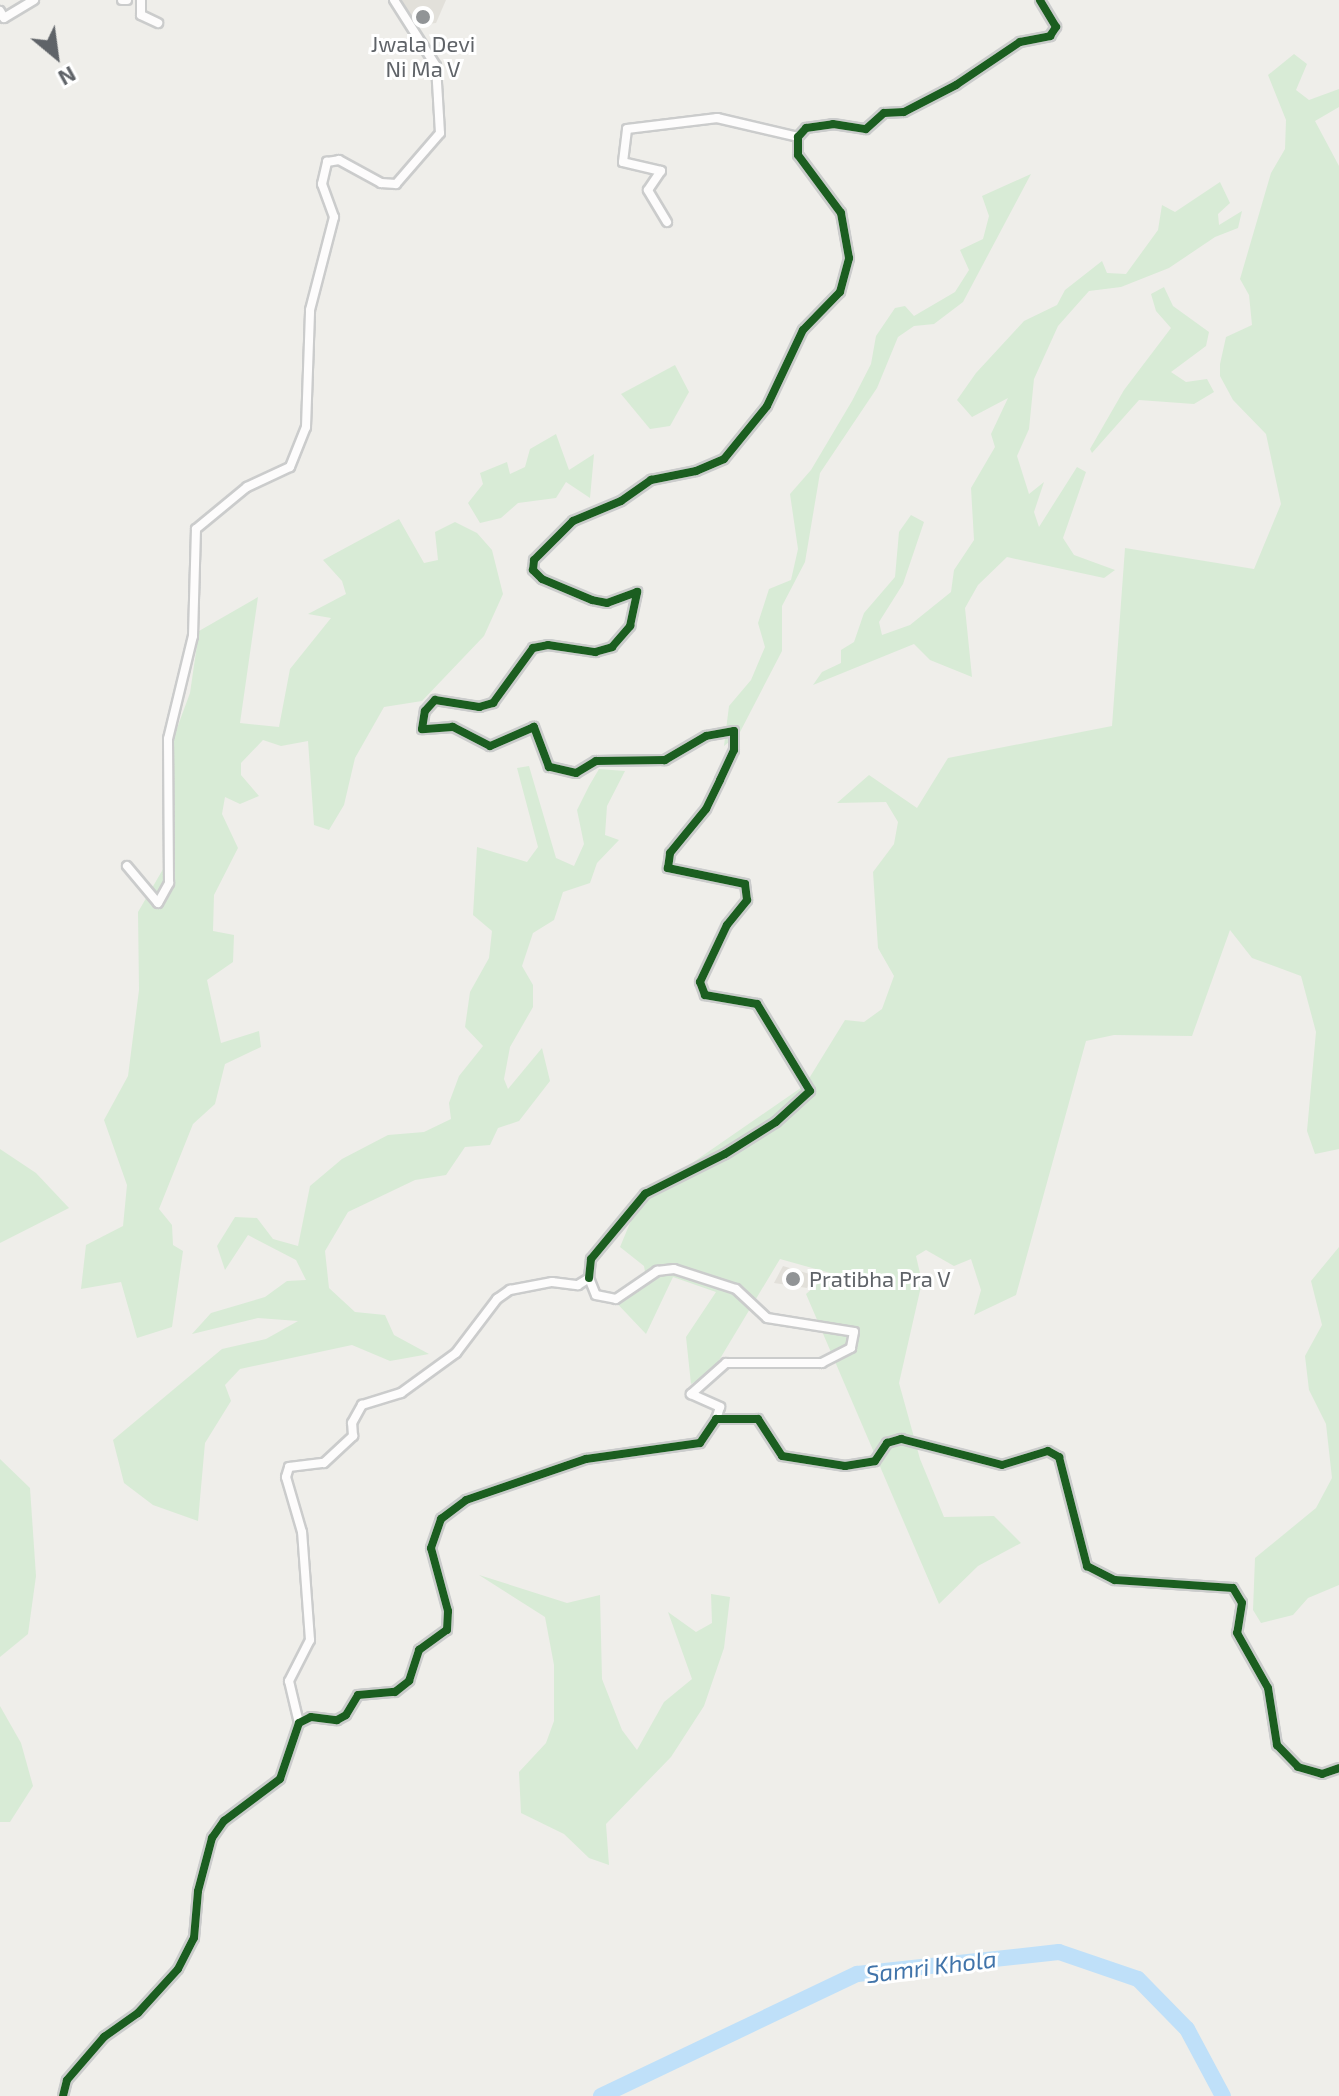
<!DOCTYPE html>
<style>
body{margin:0}
#map{position:relative;width:1339px;height:2096px;overflow:hidden;background:#efeeea;font-family:"Exo 2",sans-serif}
div>[style]{position:absolute}
[style*='--x']{left:calc(var(--x)*1px);top:calc(var(--y)*1px);width:calc(var(--w)*1px);rotate:calc(var(--a)*1deg)}
.education>*{inset:0;background:#e2e0da}
.green>*{inset:0;background:#d8ebd6}
.river>*{height:16px;margin:-8px;padding:0 8px;transform-origin:8px;border-radius:8px;background:#bfe0f9}
.roads{filter:drop-shadow(2px 0 #cbcccc) drop-shadow(-2px 0 #cbcccc) drop-shadow(0 2px #cbcccc) drop-shadow(0 -2px #cbcccc)}
.minor>*{height:8px;margin:-4px;padding:0 4px;transform-origin:4px;border-radius:4px;background:#fdfcfc}
.cycleway>*{height:8px;margin:-4px;padding:0 4px;transform-origin:4px;border-radius:4px;background:#1b5e20}
.dots>*{width:22px;height:22px;translate:-50% -50%;box-sizing:border-box;border:4px solid #fff;border-radius:50%}
span{translate:-50% -50%;white-space:nowrap;text-align:center;line-height:1.15;-webkit-text-stroke:6px #fff;paint-order:stroke}
.poi-label{font-size:22px;color:#5f6368}
.left{translate:0 -50%;text-align:left}
.water-label{font-size:24px;color:#4174aa;font-style:italic}
.north{position:absolute;left:16px;top:16px;width:80px;height:80px;-webkit-text-stroke:6px #fff;paint-order:stroke;rotate:151deg;font-size:22px;font-weight:700;line-height:32px;text-align:center;color:#5f6368}
.north::after{content:'';display:block;margin:auto;width:28px;height:36px;background:#5f6368;clip-path:polygon(50% 0,100% 100%,50% 72%,0 100%)}
</style>
<div id="map">
<div class="education">
<i style="clip-path:polygon(402px 0,446px 0,436px 23px,412px 26px)"></i>
<i style="clip-path:polygon(783px 1266px,813px 1275px,807px 1288px,774px 1283px)"></i>
</div>
<div class="green">
<i style="clip-path:polygon(1294px 54px,1307px 64px,1296px 90px,1309px 100px,1339px 89px,1339px 107px,1315px 121px,1339px 166px,1339px 1149px,1315px 1154px,1307px 1131px,1316px 1032px,1301px 976px,1252px 958px,1230px 930px,1192px 1036px,1114px 1035px,1086px 1041px,1016px 1295px,974px 1315px,981px 1290px,971px 1259px,954px 1266px,926px 1250px,916px 1256px,922px 1282px,899px 1383px,920px 1459px,944px 1517px,994px 1516px,1021px 1543px,978px 1566px,939px 1604px,806px 1294px,830px 1273px,780px 1259px,712px 1372px,691px 1384px,686px 1337px,716px 1292px,673px 1277px,646px 1334px,610px 1296px,647px 1283px,644px 1266px,620px 1247px,640px 1199px,805px 1085px,845px 1020px,864px 1022px,882px 1009px,894px 976px,878px 948px,873px 872px,894px 844px,898px 822px,886px 802px,837px 803px,869px 775px,917px 808px,948px 758px,1112px 726px,1125px 548px,1254px 569px,1281px 504px,1266px 434px,1233px 400px,1220px 376px,1220px 364px,1226px 337px,1252px 325px,1249px 295px,1240px 279px,1271px 173px,1285px 149px,1286px 120px,1268px 75px)"></i>
<i style="clip-path:polygon(1031px 174px,963px 302px,934px 324px,914px 326px,898px 337px,877px 388px,820px 473px,805px 562px,782px 606px,782px 651px,739px 734px,724px 746px,729px 706px,751px 680px,765px 647px,758px 623px,769px 589px,791px 580px,798px 549px,790px 494px,811px 470px,852px 401px,871px 364px,876px 336px,895px 308px,905px 306px,914px 316px,955px 292px,969px 270px,960px 250px,983px 239px,989px 216px,982px 196px)"></i>
<i style="clip-path:polygon(1220px 182px,1230px 203px,1218px 214px,1219px 225px,1242px 211px,1238px 228px,1215px 237px,1169px 268px,1121px 287px,1089px 291px,1058px 326px,1034px 379px,1029px 429px,1017px 456px,1029px 494px,1044px 482px,1034px 512px,1039px 527px,1077px 467px,1086px 472px,1063px 538px,1074px 555px,1115px 570px,1104px 578px,1007px 557px,978px 585px,965px 608px,972px 677px,930px 660px,914px 644px,813px 685px,822px 672px,841px 663px,841px 650px,854px 642px,864px 613px,895px 577px,899px 532px,911px 515px,924px 522px,903px 584px,879px 622px,882px 635px,910px 625px,951px 592px,954px 570px,974px 540px,971px 488px,995px 447px,991px 434px,1008px 398px,972px 417px,957px 400px,976px 373px,1024px 321px,1057px 305px,1065px 290px,1102px 261px,1107px 273px,1126px 274px,1158px 230px,1162px 205px,1175px 212px)"></i>
<i style="clip-path:polygon(1164px 287px,1173px 306px,1209px 332px,1206px 346px,1171px 372px,1186px 382px,1207px 379px,1214px 392px,1194px 404px,1139px 400px,1092px 453px,1090px 449px,1124px 390px,1171px 328px,1156px 311px,1151px 294px)"></i>
<i style="clip-path:polygon(675px 365px,689px 392px,670px 426px,650px 429px,621px 394px)"></i>
<i style="clip-path:polygon(556px 434px,569px 470px,594px 454px,590px 498px,566px 482px,556px 498px,518px 503px,501px 518px,480px 523px,468px 503px,483px 484px,480px 473px,507px 462px,510px 474px,525px 467px,530px 449px)"></i>
<i style="clip-path:polygon(399px 519px,424px 563px,438px 560px,435px 532px,455px 522px,477px 533px,492px 550px,503px 594px,484px 636px,422px 701px,384px 707px,355px 758px,344px 805px,329px 830px,314px 825px,308px 741px,281px 746px,263px 740px,241px 763px,241px 775px,259px 796px,240px 804px,225px 797px,222px 814px,238px 848px,214px 895px,213px 931px,234px 935px,233px 962px,207px 980px,221px 1043px,259px 1031px,261px 1047px,225px 1064px,215px 1104px,193px 1124px,159px 1209px,172px 1225px,173px 1245px,183px 1251px,172px 1327px,137px 1338px,121px 1282px,81px 1289px,86px 1245px,123px 1226px,127px 1185px,104px 1120px,128px 1076px,139px 990px,138px 912px,173px 852px,173px 739px,190px 693px,199px 631px,258px 597px,240px 723px,279px 727px,290px 669px,331px 618px,308px 614px,346px 594px,342px 581px,323px 560px)"></i>
<i style="clip-path:polygon(529px 766px,556px 858px,574px 866px,584px 844px,577px 810px,589px 786px,599px 769px,625px 771px,607px 806px,605px 835px,619px 840px,597px 863px,590px 883px,563px 892px,554px 920px,533px 933px,522px 966px,533px 985px,533px 1007px,510px 1047px,504px 1079px,508px 1089px,542px 1048px,550px 1081px,519px 1121px,498px 1128px,490px 1145px,465px 1147px,446px 1175px,415px 1180px,348px 1212px,325px 1251px,329px 1288px,355px 1312px,385px 1315px,394px 1335px,429px 1354px,390px 1361px,352px 1345px,240px 1369px,225px 1385px,231px 1401px,205px 1443px,198px 1521px,153px 1505px,124px 1483px,113px 1440px,222px 1349px,266px 1339px,298px 1321px,258px 1318px,192px 1334px,211px 1313px,265px 1297px,287px 1281px,306px 1280px,296px 1260px,248px 1235px,225px 1270px,217px 1246px,235px 1217px,257px 1218px,273px 1239px,298px 1246px,310px 1186px,342px 1159px,388px 1135px,424px 1132px,451px 1119px,449px 1103px,459px 1076px,483px 1046px,465px 1027px,470px 992px,489px 958px,492px 931px,473px 915px,477px 847px,527px 862px,538px 847px,517px 768px)"></i>
<i style="clip-path:polygon(0 1149px,36px 1173px,69px 1208px,0 1243px)"></i>
<i style="clip-path:polygon(1339px 1247px,1339px 1585px,1308px 1598px,1293px 1615px,1261px 1623px,1253px 1610px,1255px 1558px,1316px 1508px,1332px 1478px,1326px 1424px,1309px 1390px,1305px 1356px,1322px 1325px,1311px 1281px)"></i>
<i style="clip-path:polygon(0 1459px,30px 1488px,36px 1576px,28px 1634px,0 1657px)"></i>
<i style="clip-path:polygon(479px 1575px,567px 1603px,600px 1595px,602px 1679px,622px 1730px,637px 1750px,664px 1702px,692px 1679px,668px 1612px,696px 1632px,712px 1623px,711px 1594px,730px 1597px,724px 1648px,704px 1706px,671px 1757px,606px 1824px,609px 1865px,589px 1858px,564px 1834px,521px 1813px,519px 1772px,546px 1743px,554px 1721px,554px 1665px,545px 1617px)"></i>
<i style="clip-path:polygon(0 1706px,21px 1743px,33px 1786px,10px 1822px,0 1822px)"></i>
</div>
<div class="river">
<i style="--x:601;--y:2096;--w:284;--a:-25.5"></i>
<i style="--x:857;--y:1974;--w:203;--a:-6.2"></i>
<i style="--x:1059;--y:1952;--w:83;--a:18.9"></i>
<i style="--x:1138;--y:1979;--w:70;--a:45.6"></i>
<i style="--x:1187;--y:2029;--w:76;--a:61.8"></i>
</div>
<div class="roads">
<div class="minor">
<i style="--x:122;--y:0;--w:5;--a:0"></i>
<i style="--x:141;--y:0;--w:15;--a:90"></i>
<i style="--x:141;--y:15;--w:19;--a:25"></i>
<i style="--x:0;--y:11;--w:8;--a:60"></i>
<i style="--x:4;--y:18;--w:35;--a:-31"></i>
<i style="--x:667;--y:222;--w:37;--a:-121"></i>
<i style="--x:648;--y:190;--w:23;--a:-56"></i>
<i style="--x:661;--y:171;--w:39;--a:-167"></i>
<i style="--x:623;--y:162;--w:33;--a:-83"></i>
<i style="--x:627;--y:129;--w:91;--a:-7"></i>
<i style="--x:717;--y:118;--w:83;--a:13.2"></i>
<i style="--x:127;--y:866;--w:48;--a:50"></i>
<i style="--x:158;--y:903;--w:23;--a:-61"></i>
<i style="--x:169;--y:883;--w:144;--a:-90.4"></i>
<i style="--x:168;--y:739;--w:106;--a:-76.4"></i>
<i style="--x:193;--y:636;--w:107;--a:-88.4"></i>
<i style="--x:196;--y:529;--w:66;--a:-39.5"></i>
<i style="--x:247;--y:487;--w:47;--a:-24.9"></i>
<i style="--x:290;--y:467;--w:43;--a:-68.2"></i>
<i style="--x:306;--y:427;--w:117;--a:-88"></i>
<i style="--x:310;--y:310;--w:96;--a:-75.5"></i>
<i style="--x:334;--y:217;--w:35;--a:-110"></i>
<i style="--x:322;--y:184;--w:23;--a:-77"></i>
<i style="--x:327;--y:162;--w:12;--a:-9"></i>
<i style="--x:339;--y:160;--w:48;--a:28.7"></i>
<i style="--x:381;--y:183;--w:15;--a:4"></i>
<i style="--x:396;--y:184;--w:67;--a:-49.2"></i>
<i style="--x:440;--y:133;--w:67;--a:-93.4"></i>
<i style="--x:436;--y:66;--w:78;--a:-122.5"></i>
<i style="--x:589;--y:1278;--w:19;--a:-84"></i>
<i style="--x:591;--y:1259;--w:85;--a:-50.3"></i>
<i style="--x:645;--y:1194;--w:89;--a:-26.6"></i>
<i style="--x:725;--y:1154;--w:60;--a:-32.1"></i>
<i style="--x:776;--y:1122;--w:46;--a:-42.4"></i>
<i style="--x:810;--y:1091;--w:102;--a:-121.3"></i>
<i style="--x:757;--y:1004;--w:53;--a:-170.2"></i>
<i style="--x:705;--y:995;--w:14;--a:-111"></i>
<i style="--x:700;--y:982;--w:63;--a:-64.7"></i>
<i style="--x:727;--y:925;--w:32;--a:-51"></i>
<i style="--x:747;--y:900;--w:16;--a:-97"></i>
<i style="--x:745;--y:884;--w:79;--a:-168.3"></i>
<i style="--x:668;--y:868;--w:15;--a:-82"></i>
<i style="--x:670;--y:853;--w:57;--a:-50.7"></i>
<i style="--x:706;--y:809;--w:32;--a:-64"></i>
<i style="--x:720;--y:780;--w:33;--a:-65"></i>
<i style="--x:734;--y:750;--w:19;--a:-90"></i>
<i style="--x:734;--y:731;--w:28;--a:170"></i>
<i style="--x:706;--y:736;--w:48;--a:149.7"></i>
<i style="--x:665;--y:760;--w:69;--a:179.2"></i>
<i style="--x:596;--y:761;--w:23;--a:149"></i>
<i style="--x:576;--y:773;--w:28;--a:-167"></i>
<i style="--x:549;--y:767;--w:43;--a:-110.6"></i>
<i style="--x:534;--y:727;--w:48;--a:156.6"></i>
<i style="--x:490;--y:746;--w:42;--a:-152.8"></i>
<i style="--x:453;--y:727;--w:31;--a:176"></i>
<i style="--x:422;--y:729;--w:18;--a:-81"></i>
<i style="--x:425;--y:711;--w:15;--a:-48"></i>
<i style="--x:435;--y:700;--w:45;--a:9"></i>
<i style="--x:479;--y:707;--w:15;--a:-16"></i>
<i style="--x:493;--y:703;--w:68;--a:-54"></i>
<i style="--x:533;--y:648;--w:15;--a:-11"></i>
<i style="--x:548;--y:645;--w:48;--a:8.5"></i>
<i style="--x:595;--y:652;--w:18;--a:-16"></i>
<i style="--x:612;--y:647;--w:28;--a:-49"></i>
<i style="--x:630;--y:626;--w:35;--a:-78"></i>
<i style="--x:637;--y:592;--w:32;--a:160"></i>
<i style="--x:607;--y:603;--w:15;--a:-169"></i>
<i style="--x:592;--y:600;--w:54;--a:-157.2"></i>
<i style="--x:542;--y:579;--w:13;--a:-135"></i>
<i style="--x:533;--y:570;--w:10;--a:-84"></i>
<i style="--x:534;--y:560;--w:55;--a:-45"></i>
<i style="--x:573;--y:521;--w:52;--a:-22.6"></i>
<i style="--x:621;--y:501;--w:37;--a:-35"></i>
<i style="--x:651;--y:480;--w:46;--a:-11.3"></i>
<i style="--x:696;--y:471;--w:30;--a:-23"></i>
<i style="--x:724;--y:459;--w:68;--a:-50.9"></i>
<i style="--x:767;--y:406;--w:84;--a:-64.7"></i>
<i style="--x:803;--y:330;--w:53;--a:-45.8"></i>
<i style="--x:840;--y:292;--w:35;--a:-75"></i>
<i style="--x:849;--y:258;--w:46;--a:-100.1"></i>
<i style="--x:841;--y:213;--w:72;--a:-126.6"></i>
<i style="--x:798;--y:155;--w:18;--a:-90"></i>
<i style="--x:798;--y:137;--w:12;--a:-48"></i>
<i style="--x:806;--y:128;--w:27;--a:-8"></i>
<i style="--x:833;--y:124;--w:33;--a:9"></i>
<i style="--x:866;--y:129;--w:24;--a:-42"></i>
<i style="--x:884;--y:113;--w:20;--a:-3"></i>
<i style="--x:904;--y:112;--w:59;--a:-27.4"></i>
<i style="--x:956;--y:85;--w:77;--a:-33.9"></i>
<i style="--x:1020;--y:42;--w:31;--a:-11"></i>
<i style="--x:1050;--y:36;--w:11;--a:-56"></i>
<i style="--x:1056;--y:27;--w:31;--a:-121"></i>
<i style="--x:299;--y:1723;--w:43;--a:-103.4"></i>
<i style="--x:289;--y:1681;--w:46;--a:-62.9"></i>
<i style="--x:310;--y:1640;--w:108;--a:-94.2"></i>
<i style="--x:302;--y:1532;--w:57;--a:-106.2"></i>
<i style="--x:286;--y:1477;--w:10;--a:-73"></i>
<i style="--x:289;--y:1467;--w:35;--a:-7"></i>
<i style="--x:324;--y:1463;--w:40;--a:-43"></i>
<i style="--x:353;--y:1436;--w:13;--a:-94"></i>
<i style="--x:352;--y:1423;--w:21;--a:-61"></i>
<i style="--x:362;--y:1405;--w:41;--a:-17.1"></i>
<i style="--x:401;--y:1393;--w:68;--a:-36"></i>
<i style="--x:456;--y:1353;--w:68;--a:-52.8"></i>
<i style="--x:497;--y:1299;--w:16;--a:-35"></i>
<i style="--x:510;--y:1290;--w:43;--a:-10.8"></i>
<i style="--x:552;--y:1282;--w:26;--a:7"></i>
<i style="--x:578;--y:1285;--w:13;--a:-32"></i>
<i style="--x:589;--y:1278;--w:18;--a:68"></i>
<i style="--x:596;--y:1295;--w:20;--a:11"></i>
<i style="--x:616;--y:1299;--w:50;--a:-34.3"></i>
<i style="--x:657;--y:1271;--w:17;--a:-7"></i>
<i style="--x:674;--y:1269;--w:65;--a:17.9"></i>
<i style="--x:736;--y:1289;--w:42;--a:43.1"></i>
<i style="--x:767;--y:1318;--w:88;--a:9.1"></i>
<i style="--x:854;--y:1332;--w:16;--a:101"></i>
<i style="--x:851;--y:1348;--w:33;--a:153"></i>
<i style="--x:822;--y:1363;--w:96;--a:180"></i>
<i style="--x:726;--y:1363;--w:47;--a:138.5"></i>
<i style="--x:691;--y:1394;--w:32;--a:24"></i>
<i style="--x:720;--y:1407;--w:13;--a:108"></i>
<i style="--x:63;--y:2096;--w:16;--a:-76"></i>
<i style="--x:67;--y:2080;--w:57;--a:-49.3"></i>
<i style="--x:104;--y:2037;--w:42;--a:-35.2"></i>
<i style="--x:138;--y:2013;--w:59;--a:-47.7"></i>
<i style="--x:178;--y:1969;--w:35;--a:-63"></i>
<i style="--x:194;--y:1938;--w:47;--a:-85.1"></i>
<i style="--x:198;--y:1891;--w:55;--a:-75.2"></i>
<i style="--x:212;--y:1838;--w:21;--a:-55"></i>
<i style="--x:224;--y:1821;--w:70;--a:-36.9"></i>
<i style="--x:280;--y:1779;--w:59;--a:-71.3"></i>
<i style="--x:299;--y:1723;--w:13;--a:-27"></i>
<i style="--x:311;--y:1717;--w:26;--a:7"></i>
<i style="--x:337;--y:1720;--w:10;--a:-29"></i>
<i style="--x:346;--y:1715;--w:23;--a:-59"></i>
<i style="--x:358;--y:1695;--w:37;--a:-5"></i>
<i style="--x:395;--y:1692;--w:18;--a:-38"></i>
<i style="--x:409;--y:1681;--w:33;--a:-72"></i>
<i style="--x:419;--y:1650;--w:34;--a:-36"></i>
<i style="--x:447;--y:1630;--w:19;--a:-87"></i>
<i style="--x:448;--y:1611;--w:65;--a:-105.1"></i>
<i style="--x:431;--y:1548;--w:31;--a:-71"></i>
<i style="--x:441;--y:1519;--w:31;--a:-37"></i>
<i style="--x:466;--y:1500;--w:127;--a:-18.9"></i>
<i style="--x:586;--y:1459;--w:115;--a:-8"></i>
<i style="--x:700;--y:1443;--w:29;--a:-56"></i>
<i style="--x:716;--y:1419;--w:42;--a:0"></i>
<i style="--x:758;--y:1419;--w:44;--a:57"></i>
<i style="--x:782;--y:1456;--w:64;--a:9"></i>
<i style="--x:845;--y:1466;--w:30;--a:-9"></i>
<i style="--x:875;--y:1461;--w:22;--a:-56"></i>
<i style="--x:887;--y:1443;--w:15;--a:-16"></i>
<i style="--x:901;--y:1439;--w:104;--a:14.4"></i>
<i style="--x:1002;--y:1465;--w:48;--a:-16.9"></i>
<i style="--x:1048;--y:1451;--w:13;--a:29"></i>
<i style="--x:1059;--y:1457;--w:113;--a:75.6"></i>
<i style="--x:1087;--y:1566;--w:31;--a:27"></i>
<i style="--x:1115;--y:1580;--w:118;--a:3.9"></i>
<i style="--x:1233;--y:1588;--w:17;--a:59"></i>
<i style="--x:1242;--y:1603;--w:30;--a:99"></i>
<i style="--x:1237;--y:1633;--w:63;--a:60.6"></i>
<i style="--x:1268;--y:1688;--w:58;--a:81"></i>
<i style="--x:1277;--y:1745;--w:30;--a:46"></i>
<i style="--x:1298;--y:1767;--w:25;--a:16"></i>
<i style="--x:1322;--y:1774;--w:18;--a:-19"></i>
</div>
</div>
<div class="cycleway">
<i style="--x:589;--y:1278;--w:19;--a:-84"></i>
<i style="--x:591;--y:1259;--w:85;--a:-50.3"></i>
<i style="--x:645;--y:1194;--w:89;--a:-26.6"></i>
<i style="--x:725;--y:1154;--w:60;--a:-32.1"></i>
<i style="--x:776;--y:1122;--w:46;--a:-42.4"></i>
<i style="--x:810;--y:1091;--w:102;--a:-121.3"></i>
<i style="--x:757;--y:1004;--w:53;--a:-170.2"></i>
<i style="--x:705;--y:995;--w:14;--a:-111"></i>
<i style="--x:700;--y:982;--w:63;--a:-64.7"></i>
<i style="--x:727;--y:925;--w:32;--a:-51"></i>
<i style="--x:747;--y:900;--w:16;--a:-97"></i>
<i style="--x:745;--y:884;--w:79;--a:-168.3"></i>
<i style="--x:668;--y:868;--w:15;--a:-82"></i>
<i style="--x:670;--y:853;--w:57;--a:-50.7"></i>
<i style="--x:706;--y:809;--w:32;--a:-64"></i>
<i style="--x:720;--y:780;--w:33;--a:-65"></i>
<i style="--x:734;--y:750;--w:19;--a:-90"></i>
<i style="--x:734;--y:731;--w:28;--a:170"></i>
<i style="--x:706;--y:736;--w:48;--a:149.7"></i>
<i style="--x:665;--y:760;--w:69;--a:179.2"></i>
<i style="--x:596;--y:761;--w:23;--a:149"></i>
<i style="--x:576;--y:773;--w:28;--a:-167"></i>
<i style="--x:549;--y:767;--w:43;--a:-110.6"></i>
<i style="--x:534;--y:727;--w:48;--a:156.6"></i>
<i style="--x:490;--y:746;--w:42;--a:-152.8"></i>
<i style="--x:453;--y:727;--w:31;--a:176"></i>
<i style="--x:422;--y:729;--w:18;--a:-81"></i>
<i style="--x:425;--y:711;--w:15;--a:-48"></i>
<i style="--x:435;--y:700;--w:45;--a:9"></i>
<i style="--x:479;--y:707;--w:15;--a:-16"></i>
<i style="--x:493;--y:703;--w:68;--a:-54"></i>
<i style="--x:533;--y:648;--w:15;--a:-11"></i>
<i style="--x:548;--y:645;--w:48;--a:8.5"></i>
<i style="--x:595;--y:652;--w:18;--a:-16"></i>
<i style="--x:612;--y:647;--w:28;--a:-49"></i>
<i style="--x:630;--y:626;--w:35;--a:-78"></i>
<i style="--x:637;--y:592;--w:32;--a:160"></i>
<i style="--x:607;--y:603;--w:15;--a:-169"></i>
<i style="--x:592;--y:600;--w:54;--a:-157.2"></i>
<i style="--x:542;--y:579;--w:13;--a:-135"></i>
<i style="--x:533;--y:570;--w:10;--a:-84"></i>
<i style="--x:534;--y:560;--w:55;--a:-45"></i>
<i style="--x:573;--y:521;--w:52;--a:-22.6"></i>
<i style="--x:621;--y:501;--w:37;--a:-35"></i>
<i style="--x:651;--y:480;--w:46;--a:-11.3"></i>
<i style="--x:696;--y:471;--w:30;--a:-23"></i>
<i style="--x:724;--y:459;--w:68;--a:-50.9"></i>
<i style="--x:767;--y:406;--w:84;--a:-64.7"></i>
<i style="--x:803;--y:330;--w:53;--a:-45.8"></i>
<i style="--x:840;--y:292;--w:35;--a:-75"></i>
<i style="--x:849;--y:258;--w:46;--a:-100.1"></i>
<i style="--x:841;--y:213;--w:72;--a:-126.6"></i>
<i style="--x:798;--y:155;--w:18;--a:-90"></i>
<i style="--x:798;--y:137;--w:12;--a:-48"></i>
<i style="--x:806;--y:128;--w:27;--a:-8"></i>
<i style="--x:833;--y:124;--w:33;--a:9"></i>
<i style="--x:866;--y:129;--w:24;--a:-42"></i>
<i style="--x:884;--y:113;--w:20;--a:-3"></i>
<i style="--x:904;--y:112;--w:59;--a:-27.4"></i>
<i style="--x:956;--y:85;--w:77;--a:-33.9"></i>
<i style="--x:1020;--y:42;--w:31;--a:-11"></i>
<i style="--x:1050;--y:36;--w:11;--a:-56"></i>
<i style="--x:1056;--y:27;--w:31;--a:-121"></i>
<i style="--x:63;--y:2096;--w:16;--a:-76"></i>
<i style="--x:67;--y:2080;--w:57;--a:-49.3"></i>
<i style="--x:104;--y:2037;--w:42;--a:-35.2"></i>
<i style="--x:138;--y:2013;--w:59;--a:-47.7"></i>
<i style="--x:178;--y:1969;--w:35;--a:-63"></i>
<i style="--x:194;--y:1938;--w:47;--a:-85.1"></i>
<i style="--x:198;--y:1891;--w:55;--a:-75.2"></i>
<i style="--x:212;--y:1838;--w:21;--a:-55"></i>
<i style="--x:224;--y:1821;--w:70;--a:-36.9"></i>
<i style="--x:280;--y:1779;--w:59;--a:-71.3"></i>
<i style="--x:299;--y:1723;--w:13;--a:-27"></i>
<i style="--x:311;--y:1717;--w:26;--a:7"></i>
<i style="--x:337;--y:1720;--w:10;--a:-29"></i>
<i style="--x:346;--y:1715;--w:23;--a:-59"></i>
<i style="--x:358;--y:1695;--w:37;--a:-5"></i>
<i style="--x:395;--y:1692;--w:18;--a:-38"></i>
<i style="--x:409;--y:1681;--w:33;--a:-72"></i>
<i style="--x:419;--y:1650;--w:34;--a:-36"></i>
<i style="--x:447;--y:1630;--w:19;--a:-87"></i>
<i style="--x:448;--y:1611;--w:65;--a:-105.1"></i>
<i style="--x:431;--y:1548;--w:31;--a:-71"></i>
<i style="--x:441;--y:1519;--w:31;--a:-37"></i>
<i style="--x:466;--y:1500;--w:127;--a:-18.9"></i>
<i style="--x:586;--y:1459;--w:115;--a:-8"></i>
<i style="--x:700;--y:1443;--w:29;--a:-56"></i>
<i style="--x:716;--y:1419;--w:42;--a:0"></i>
<i style="--x:758;--y:1419;--w:44;--a:57"></i>
<i style="--x:782;--y:1456;--w:64;--a:9"></i>
<i style="--x:845;--y:1466;--w:30;--a:-9"></i>
<i style="--x:875;--y:1461;--w:22;--a:-56"></i>
<i style="--x:887;--y:1443;--w:15;--a:-16"></i>
<i style="--x:901;--y:1439;--w:104;--a:14.4"></i>
<i style="--x:1002;--y:1465;--w:48;--a:-16.9"></i>
<i style="--x:1048;--y:1451;--w:13;--a:29"></i>
<i style="--x:1059;--y:1457;--w:113;--a:75.6"></i>
<i style="--x:1087;--y:1566;--w:31;--a:27"></i>
<i style="--x:1115;--y:1580;--w:118;--a:3.9"></i>
<i style="--x:1233;--y:1588;--w:17;--a:59"></i>
<i style="--x:1242;--y:1603;--w:30;--a:99"></i>
<i style="--x:1237;--y:1633;--w:63;--a:60.6"></i>
<i style="--x:1268;--y:1688;--w:58;--a:81"></i>
<i style="--x:1277;--y:1745;--w:30;--a:46"></i>
<i style="--x:1298;--y:1767;--w:25;--a:16"></i>
<i style="--x:1322;--y:1774;--w:18;--a:-19"></i>
</div>
<div class="dots">
<i style="left:423px;top:17px;background:#919496"></i>
<i style="left:793px;top:1279px;background:#919496"></i>
</div>
<div class="poi-label">
<span style="left:423px;top:56px">Jwala Devi<br>Ni Ma V</span>
<span class="left" style="left:809px;top:1279px">Pratibha Pra V</span>
</div>
<div class="water-label">
<span style="left:931px;top:1966px;rotate:-7deg">Samri Khola</span>
</div>
<div class="north">N</div>
</div>
